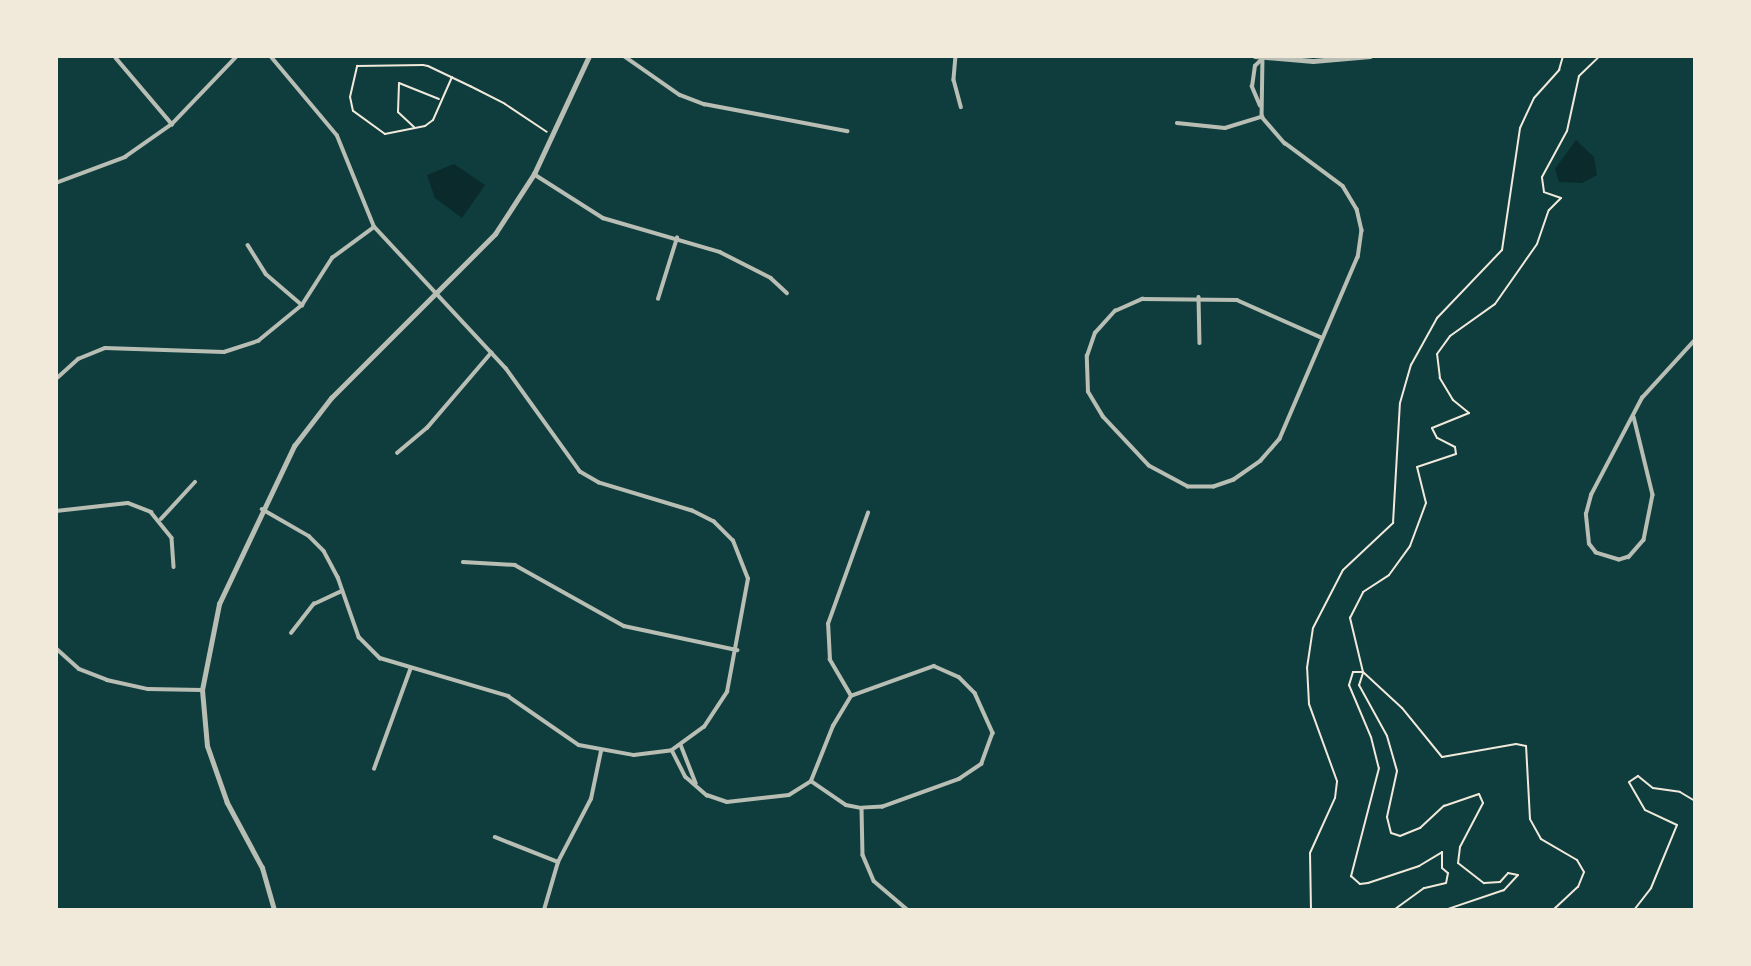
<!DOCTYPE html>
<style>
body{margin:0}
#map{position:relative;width:1751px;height:966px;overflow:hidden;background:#0f3d3e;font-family:"Fira Sans",sans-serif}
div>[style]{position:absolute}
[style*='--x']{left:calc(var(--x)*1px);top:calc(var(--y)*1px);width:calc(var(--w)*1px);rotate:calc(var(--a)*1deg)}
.water>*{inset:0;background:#0a2a2b}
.path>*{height:2px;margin:-1px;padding:0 1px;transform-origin:1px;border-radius:1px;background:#f1e9da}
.minor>*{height:3.5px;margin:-1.75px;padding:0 1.75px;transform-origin:1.75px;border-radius:1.75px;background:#b8beb3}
.tertiary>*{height:4.5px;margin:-2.25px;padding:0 2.25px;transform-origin:2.25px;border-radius:2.25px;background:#b8beb3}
span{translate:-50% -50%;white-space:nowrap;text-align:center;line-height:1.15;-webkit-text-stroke:5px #f1e9da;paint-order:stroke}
.frame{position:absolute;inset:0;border:58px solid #f1e9da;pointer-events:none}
</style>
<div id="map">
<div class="water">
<i style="clip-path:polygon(1576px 140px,1594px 157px,1597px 175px,1582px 183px,1559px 182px,1555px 169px)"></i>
<i style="clip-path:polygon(454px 164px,485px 185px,462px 218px,435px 198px,427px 175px)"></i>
</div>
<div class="path">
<i style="--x:452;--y:77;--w:47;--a:113.8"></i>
<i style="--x:433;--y:120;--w:10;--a:143"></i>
<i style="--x:425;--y:126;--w:41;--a:168.7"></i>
<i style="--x:385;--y:134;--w:39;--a:-144"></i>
<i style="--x:353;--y:111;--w:14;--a:-102"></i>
<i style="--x:350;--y:97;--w:32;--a:-77"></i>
<i style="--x:357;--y:66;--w:66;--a:-0.9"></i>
<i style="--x:423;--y:65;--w:5;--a:11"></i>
<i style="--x:428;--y:66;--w:47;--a:25.5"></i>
<i style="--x:470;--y:86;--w:39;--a:27"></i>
<i style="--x:505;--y:104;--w:50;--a:33.7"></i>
<i style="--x:414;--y:127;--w:22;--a:-137"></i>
<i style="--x:398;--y:112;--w:29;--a:-88"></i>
<i style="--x:399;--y:83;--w:43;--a:21.8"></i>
<i style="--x:1362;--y:672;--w:9;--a:180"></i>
<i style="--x:1353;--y:672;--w:14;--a:107"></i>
<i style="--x:1349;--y:685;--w:56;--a:67.1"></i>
<i style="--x:1371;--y:737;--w:32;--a:76"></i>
<i style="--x:1379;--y:768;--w:112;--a:104.5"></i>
<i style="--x:1351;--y:876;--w:12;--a:42"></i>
<i style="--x:1360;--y:884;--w:8;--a:-7"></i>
<i style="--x:1368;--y:883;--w:54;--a:-18.4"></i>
<i style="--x:1419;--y:866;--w:27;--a:-31"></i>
<i style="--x:1442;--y:852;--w:16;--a:90"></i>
<i style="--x:1442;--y:868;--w:8;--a:40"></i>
<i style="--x:1448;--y:873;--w:10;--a:101"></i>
<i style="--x:1446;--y:883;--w:23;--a:167"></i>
<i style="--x:1424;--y:888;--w:37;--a:144"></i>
<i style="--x:1363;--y:673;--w:13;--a:108"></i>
<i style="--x:1359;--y:685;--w:58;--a:61.2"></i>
<i style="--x:1387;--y:736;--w:36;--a:74"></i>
<i style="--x:1397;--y:771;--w:47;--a:102.3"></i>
<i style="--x:1387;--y:817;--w:16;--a:76"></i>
<i style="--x:1391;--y:833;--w:9;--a:18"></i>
<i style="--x:1400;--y:836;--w:22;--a:-22"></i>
<i style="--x:1420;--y:828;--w:33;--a:-43"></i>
<i style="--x:1444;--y:806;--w:37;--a:-19"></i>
<i style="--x:1479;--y:794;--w:10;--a:66"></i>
<i style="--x:1483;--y:803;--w:50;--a:117.6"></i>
<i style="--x:1460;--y:847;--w:16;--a:97"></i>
<i style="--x:1458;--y:863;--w:33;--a:38"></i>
<i style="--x:1484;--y:883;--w:16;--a:-4"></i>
<i style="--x:1500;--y:882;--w:12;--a:-48"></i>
<i style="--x:1508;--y:873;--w:10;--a:11"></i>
<i style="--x:1518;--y:875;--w:21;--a:133"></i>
<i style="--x:1504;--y:890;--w:62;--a:161.3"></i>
<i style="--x:1311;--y:910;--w:57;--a:-91"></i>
<i style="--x:1310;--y:853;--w:60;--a:-65.6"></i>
<i style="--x:1335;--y:798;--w:17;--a:-83"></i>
<i style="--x:1337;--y:781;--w:82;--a:-110"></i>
<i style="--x:1309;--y:704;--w:36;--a:-93"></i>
<i style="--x:1307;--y:668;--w:40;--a:-81.5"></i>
<i style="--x:1313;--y:628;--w:65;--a:-62.7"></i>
<i style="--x:1343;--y:570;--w:69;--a:-43.2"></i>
<i style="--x:1393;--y:523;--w:120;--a:-86.7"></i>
<i style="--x:1400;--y:403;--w:40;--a:-74"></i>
<i style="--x:1411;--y:365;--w:54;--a:-61"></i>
<i style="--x:1437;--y:318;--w:94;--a:-46.3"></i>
<i style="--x:1502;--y:250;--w:123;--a:-81.6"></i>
<i style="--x:1520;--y:128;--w:33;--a:-65"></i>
<i style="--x:1534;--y:98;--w:38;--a:-48"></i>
<i style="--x:1559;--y:70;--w:15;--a:-74"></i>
<i style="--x:1553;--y:910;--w:34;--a:-43"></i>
<i style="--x:1578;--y:887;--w:16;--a:-68"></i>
<i style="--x:1584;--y:872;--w:14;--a:-120"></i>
<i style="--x:1577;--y:860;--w:42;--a:-149.7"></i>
<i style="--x:1541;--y:839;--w:23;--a:-119"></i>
<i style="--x:1530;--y:819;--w:73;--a:-93.1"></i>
<i style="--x:1526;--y:746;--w:10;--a:-169"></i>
<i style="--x:1516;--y:744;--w:75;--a:170"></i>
<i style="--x:1442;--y:757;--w:63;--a:-129.2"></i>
<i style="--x:1402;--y:708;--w:53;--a:-137.3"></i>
<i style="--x:1363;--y:672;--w:56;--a:-103.5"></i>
<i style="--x:1350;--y:618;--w:29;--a:-63"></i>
<i style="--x:1363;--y:592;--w:31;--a:-33"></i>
<i style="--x:1389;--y:575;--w:36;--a:-54"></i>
<i style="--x:1410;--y:546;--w:46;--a:-69.6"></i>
<i style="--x:1426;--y:503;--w:37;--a:-104"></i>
<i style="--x:1417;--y:467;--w:41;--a:-18.4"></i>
<i style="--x:1456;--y:454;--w:7;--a:-98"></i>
<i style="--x:1455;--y:447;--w:20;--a:-153"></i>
<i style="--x:1437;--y:438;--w:11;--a:-117"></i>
<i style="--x:1432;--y:428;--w:40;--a:-22"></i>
<i style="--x:1469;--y:413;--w:21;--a:-141"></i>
<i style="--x:1453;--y:400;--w:26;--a:-121"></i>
<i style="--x:1440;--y:378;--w:24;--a:-97"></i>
<i style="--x:1437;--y:354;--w:22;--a:-54"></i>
<i style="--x:1450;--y:336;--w:55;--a:-35.4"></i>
<i style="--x:1495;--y:304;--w:73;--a:-55"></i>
<i style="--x:1537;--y:244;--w:36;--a:-71"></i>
<i style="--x:1549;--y:210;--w:17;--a:-45"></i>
<i style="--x:1561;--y:198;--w:18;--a:-161"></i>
<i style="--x:1544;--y:192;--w:15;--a:-98"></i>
<i style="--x:1542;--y:177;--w:52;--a:-61.5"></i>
<i style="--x:1567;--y:131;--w:56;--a:-77.7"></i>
<i style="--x:1579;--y:76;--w:29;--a:-44"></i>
<i style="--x:1634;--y:910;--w:28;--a:-52"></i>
<i style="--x:1651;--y:888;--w:68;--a:-67.6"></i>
<i style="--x:1677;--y:825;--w:35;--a:-155"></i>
<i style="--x:1645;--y:810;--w:32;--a:-120"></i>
<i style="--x:1629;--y:782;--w:11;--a:-34"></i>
<i style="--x:1638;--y:776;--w:19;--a:39"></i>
<i style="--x:1653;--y:788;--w:27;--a:8"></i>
<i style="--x:1680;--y:792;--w:17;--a:31"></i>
</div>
<div class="minor">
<i style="--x:624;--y:56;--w:68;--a:34.9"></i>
<i style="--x:680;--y:95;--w:26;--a:21"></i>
<i style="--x:704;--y:104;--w:146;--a:10.7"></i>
<i style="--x:956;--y:56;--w:24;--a:95"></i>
<i style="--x:954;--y:80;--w:28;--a:75"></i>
<i style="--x:1263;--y:56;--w:61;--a:90.9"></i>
<i style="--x:1262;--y:117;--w:35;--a:49"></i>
<i style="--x:1285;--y:143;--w:72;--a:36.6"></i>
<i style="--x:1343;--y:186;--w:27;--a:59"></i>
<i style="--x:1357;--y:209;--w:22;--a:77"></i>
<i style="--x:1362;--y:230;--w:27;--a:98"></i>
<i style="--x:1358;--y:257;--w:198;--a:113.2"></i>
<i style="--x:1280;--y:439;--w:29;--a:131"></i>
<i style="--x:1261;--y:461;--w:33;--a:145"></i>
<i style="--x:1234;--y:480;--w:21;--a:161"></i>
<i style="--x:1214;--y:487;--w:26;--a:180"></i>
<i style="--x:1188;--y:487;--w:44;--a:-151.7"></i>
<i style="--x:1149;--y:466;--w:67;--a:-133.2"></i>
<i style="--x:1103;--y:417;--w:29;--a:-121"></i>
<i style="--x:1088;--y:392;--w:36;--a:-92"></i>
<i style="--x:1087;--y:356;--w:24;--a:-71"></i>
<i style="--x:1095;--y:333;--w:30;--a:-48"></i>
<i style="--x:1115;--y:311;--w:30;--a:-24"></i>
<i style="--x:1142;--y:299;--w:95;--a:0.6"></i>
<i style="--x:1237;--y:300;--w:91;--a:24"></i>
<i style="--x:116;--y:58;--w:87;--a:49.7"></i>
<i style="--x:1260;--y:106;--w:21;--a:-113"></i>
<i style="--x:1252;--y:87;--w:21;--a:-82"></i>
<i style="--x:1255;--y:66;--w:11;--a:-45"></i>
<i style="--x:1177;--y:123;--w:48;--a:5.9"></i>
<i style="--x:1225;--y:128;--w:39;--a:-17"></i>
<i style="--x:534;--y:174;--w:82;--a:32.5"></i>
<i style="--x:603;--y:218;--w:122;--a:16.2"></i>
<i style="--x:720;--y:252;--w:57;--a:27"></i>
<i style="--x:771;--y:278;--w:22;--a:43"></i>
<i style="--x:56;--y:183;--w:74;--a:-20.6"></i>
<i style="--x:125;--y:157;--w:57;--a:-35.1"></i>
<i style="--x:172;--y:124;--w:94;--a:-46.3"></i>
<i style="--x:248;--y:245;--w:34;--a:58"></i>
<i style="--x:266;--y:274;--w:48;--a:40.7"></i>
<i style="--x:1199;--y:297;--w:46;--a:88.8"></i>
<i style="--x:658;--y:299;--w:64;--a:-72.7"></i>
<i style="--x:56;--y:379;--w:30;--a:-42"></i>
<i style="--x:78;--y:359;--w:29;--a:-22"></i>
<i style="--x:105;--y:348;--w:119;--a:1.9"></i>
<i style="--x:224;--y:352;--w:36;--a:-18"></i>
<i style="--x:258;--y:341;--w:57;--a:-39.3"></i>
<i style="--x:302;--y:305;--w:56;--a:-57.4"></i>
<i style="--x:332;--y:258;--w:52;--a:-36.4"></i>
<i style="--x:1634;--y:417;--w:80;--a:76.3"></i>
<i style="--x:1653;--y:495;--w:46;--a:101.3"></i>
<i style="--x:1644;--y:540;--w:23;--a:131"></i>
<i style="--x:1629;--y:557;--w:10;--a:163"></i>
<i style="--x:1619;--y:560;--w:24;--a:-163"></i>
<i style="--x:1596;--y:553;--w:11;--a:-128"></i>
<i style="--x:1589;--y:544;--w:30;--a:-96"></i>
<i style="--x:1586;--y:514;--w:20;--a:-75"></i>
<i style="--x:1591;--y:495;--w:110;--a:-62.3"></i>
<i style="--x:1642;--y:398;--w:79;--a:-47.6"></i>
<i style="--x:397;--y:453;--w:39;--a:-40"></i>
<i style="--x:427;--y:428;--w:99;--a:-49.5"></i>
<i style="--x:262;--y:509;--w:54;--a:29.9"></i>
<i style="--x:309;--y:536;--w:21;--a:45"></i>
<i style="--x:324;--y:551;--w:30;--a:62"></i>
<i style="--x:338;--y:577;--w:64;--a:70.7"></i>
<i style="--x:359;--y:637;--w:30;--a:45"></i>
<i style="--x:380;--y:658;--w:134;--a:16.5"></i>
<i style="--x:508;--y:696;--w:86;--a:34.6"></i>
<i style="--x:579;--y:745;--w:56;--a:10.3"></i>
<i style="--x:634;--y:755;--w:38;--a:-7"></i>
<i style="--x:672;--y:750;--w:39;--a:-36"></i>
<i style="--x:704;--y:727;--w:42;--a:-56.7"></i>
<i style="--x:727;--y:692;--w:115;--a:-79.5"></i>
<i style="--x:748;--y:579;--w:41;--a:-111.5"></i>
<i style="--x:733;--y:541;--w:27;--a:-135"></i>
<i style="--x:714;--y:522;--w:25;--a:-153"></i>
<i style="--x:692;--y:511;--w:97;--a:-163.2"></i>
<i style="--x:599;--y:483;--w:22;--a:-150"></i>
<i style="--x:580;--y:472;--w:127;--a:-125.7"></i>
<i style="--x:506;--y:369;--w:194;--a:-132.9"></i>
<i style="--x:374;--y:227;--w:98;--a:-112.1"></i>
<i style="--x:337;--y:136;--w:104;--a:-129.9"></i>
<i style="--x:56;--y:511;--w:72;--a:-6.3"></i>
<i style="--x:128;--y:503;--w:25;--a:21"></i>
<i style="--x:151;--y:512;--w:33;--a:51"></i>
<i style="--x:172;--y:538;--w:29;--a:86"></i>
<i style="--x:161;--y:519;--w:50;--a:-47.4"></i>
<i style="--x:463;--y:562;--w:52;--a:3.3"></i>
<i style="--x:515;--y:565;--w:125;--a:29.2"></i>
<i style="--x:624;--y:626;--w:116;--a:12"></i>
<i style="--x:291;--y:633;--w:37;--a:-52"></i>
<i style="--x:314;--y:604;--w:31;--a:-25"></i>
<i style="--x:56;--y:648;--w:31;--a:42"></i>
<i style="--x:79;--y:669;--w:30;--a:21"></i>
<i style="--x:107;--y:680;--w:42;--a:12.4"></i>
<i style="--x:148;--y:689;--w:54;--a:1.1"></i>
<i style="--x:851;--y:696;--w:42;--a:-120.3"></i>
<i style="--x:830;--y:660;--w:36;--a:-93"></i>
<i style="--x:828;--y:624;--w:118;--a:-70.2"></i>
<i style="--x:681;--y:745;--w:41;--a:68.5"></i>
<i style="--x:672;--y:750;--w:30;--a:63"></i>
<i style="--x:686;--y:777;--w:28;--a:41"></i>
<i style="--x:707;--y:795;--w:21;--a:19"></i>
<i style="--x:727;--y:802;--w:62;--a:-6.4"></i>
<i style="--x:789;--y:795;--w:26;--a:-32"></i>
<i style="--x:811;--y:781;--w:42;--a:34.4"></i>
<i style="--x:846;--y:805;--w:16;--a:11"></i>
<i style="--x:862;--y:808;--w:47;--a:88.8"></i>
<i style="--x:863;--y:855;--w:28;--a:67"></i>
<i style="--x:874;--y:881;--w:45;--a:40.5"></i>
<i style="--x:374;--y:769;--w:105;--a:-70"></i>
<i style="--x:811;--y:781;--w:59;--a:-68.2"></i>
<i style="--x:833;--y:726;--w:35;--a:-59"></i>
<i style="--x:851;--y:696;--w:88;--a:-19.9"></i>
<i style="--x:934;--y:666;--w:27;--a:24"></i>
<i style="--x:959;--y:677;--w:23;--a:45"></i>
<i style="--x:975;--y:693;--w:44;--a:65.8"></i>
<i style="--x:993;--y:733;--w:33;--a:110"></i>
<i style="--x:982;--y:764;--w:27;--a:146"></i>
<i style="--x:960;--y:779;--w:82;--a:160"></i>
<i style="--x:883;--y:807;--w:21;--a:177"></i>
<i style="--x:495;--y:837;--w:68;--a:21.6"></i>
<i style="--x:544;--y:910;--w:50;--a:-73.7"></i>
<i style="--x:558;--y:862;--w:71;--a:-62.4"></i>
<i style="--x:591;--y:799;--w:49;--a:-78.2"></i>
</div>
<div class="tertiary">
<i style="--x:1255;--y:56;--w:58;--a:4.9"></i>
<i style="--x:1313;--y:61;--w:57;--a:-5"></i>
<i style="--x:274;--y:910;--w:44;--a:-105.9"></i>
<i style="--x:262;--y:868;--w:74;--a:-118.3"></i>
<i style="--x:227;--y:803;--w:60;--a:-109.3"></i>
<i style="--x:207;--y:746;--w:56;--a:-95.1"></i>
<i style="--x:202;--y:690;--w:88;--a:-78.8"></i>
<i style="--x:219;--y:604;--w:175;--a:-64.6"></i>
<i style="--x:294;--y:446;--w:61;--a:-52.4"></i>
<i style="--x:331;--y:398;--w:232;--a:-45"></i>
<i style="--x:495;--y:234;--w:72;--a:-57"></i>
<i style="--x:534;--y:174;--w:130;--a:-65"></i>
</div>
<div class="frame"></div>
</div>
